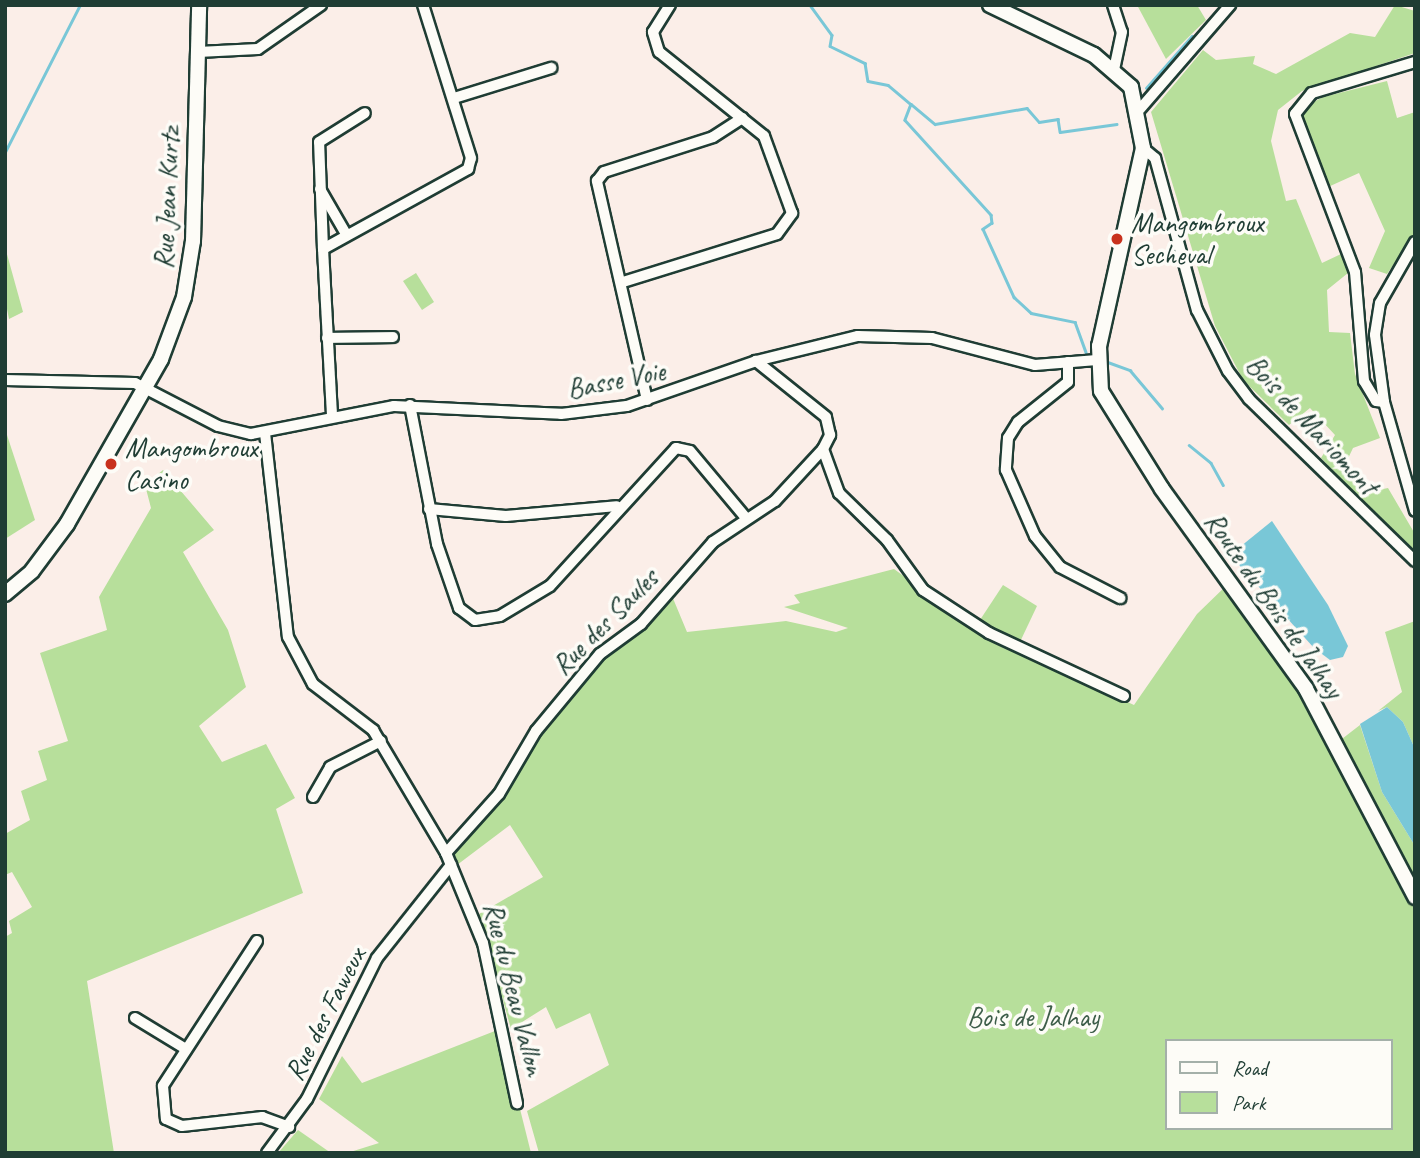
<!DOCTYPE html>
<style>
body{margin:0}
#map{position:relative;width:1420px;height:1158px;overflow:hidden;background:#fbeee8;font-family:Caveat,sans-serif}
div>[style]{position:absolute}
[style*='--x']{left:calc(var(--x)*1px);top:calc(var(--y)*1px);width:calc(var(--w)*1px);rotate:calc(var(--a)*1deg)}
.green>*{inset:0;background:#b7df9b}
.water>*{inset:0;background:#79c7d7}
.stream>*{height:2.5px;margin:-1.25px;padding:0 1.25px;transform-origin:1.25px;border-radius:1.25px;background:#79c7d7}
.roads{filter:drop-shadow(2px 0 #1f3d34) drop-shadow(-2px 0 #1f3d34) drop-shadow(0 2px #1f3d34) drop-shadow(0 -2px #1f3d34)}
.street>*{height:10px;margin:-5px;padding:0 5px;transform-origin:5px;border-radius:5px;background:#fdfcf7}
.secondary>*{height:14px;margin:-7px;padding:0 7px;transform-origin:7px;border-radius:7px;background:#fdfcf7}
.dots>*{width:19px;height:19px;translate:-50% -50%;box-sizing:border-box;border:4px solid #fdfcf7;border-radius:50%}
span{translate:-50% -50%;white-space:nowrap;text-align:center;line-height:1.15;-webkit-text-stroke:7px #fdfcf7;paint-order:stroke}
.street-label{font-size:28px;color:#1f3d34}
.poi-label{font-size:28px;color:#1f3d34}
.left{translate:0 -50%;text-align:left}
.park-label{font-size:28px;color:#3d5d49}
.frame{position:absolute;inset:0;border:7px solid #1f3d34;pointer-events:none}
.legend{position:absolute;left:1165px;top:1039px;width:228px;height:91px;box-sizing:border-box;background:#fdfcf7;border:2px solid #a4b0a9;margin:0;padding:9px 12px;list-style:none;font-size:21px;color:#1f3d34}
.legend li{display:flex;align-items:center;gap:14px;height:35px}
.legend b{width:35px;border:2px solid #a4b0a9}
</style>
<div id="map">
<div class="green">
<i style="clip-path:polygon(1137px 5px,1197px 5px,1206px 20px,1166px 59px)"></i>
<i style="clip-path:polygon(1395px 5px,1415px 11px,1415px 53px,1302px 91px,1278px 110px,1271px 141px,1286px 201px,1296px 199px,1322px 263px,1341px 254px,1346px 263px,1348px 273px,1327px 290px,1329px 332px,1350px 333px,1355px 374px,1380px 438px,1353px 448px,1343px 469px,1363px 493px,1388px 488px,1415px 534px,1415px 556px,1321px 458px,1335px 435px,1310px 408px,1289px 425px,1243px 380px,1215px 326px,1151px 112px,1203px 50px,1216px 60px,1255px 56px,1253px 64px,1276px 74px,1350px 33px,1375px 37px)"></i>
<i style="clip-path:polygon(1387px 81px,1397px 118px,1415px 112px,1415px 233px,1387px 274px,1369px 268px,1385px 231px,1359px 173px,1328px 187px,1303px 117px,1306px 106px,1323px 97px)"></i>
<i style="clip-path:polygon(5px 247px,23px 312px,9px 319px,5px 299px)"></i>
<i style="clip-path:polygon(416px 273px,434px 302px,422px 310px,403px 281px)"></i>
<i style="clip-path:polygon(5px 429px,35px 520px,5px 539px)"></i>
<i style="clip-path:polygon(163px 470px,214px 530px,183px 552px,228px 630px,246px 687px,199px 726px,222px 762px,266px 744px,295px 798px,276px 809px,303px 893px,87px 981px,114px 1153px,5px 1153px,5px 937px,12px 933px,9px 921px,32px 907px,12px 872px,5px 875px,5px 834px,30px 820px,21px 791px,47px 780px,38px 751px,68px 741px,40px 653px,107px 630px,99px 597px,151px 508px,145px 485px)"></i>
<i style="clip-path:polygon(evenodd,894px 569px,988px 638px,1134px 705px,1197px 614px,1229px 583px,1338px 742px,1360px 725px,1382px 792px,1415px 846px,1415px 1153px,539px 1153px,527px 1111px,609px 1065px,590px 1013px,556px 1029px,546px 1007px,511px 1029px,479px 914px,543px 877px,510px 825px,457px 865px,450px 854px,603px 657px,672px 596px,687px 632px,786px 621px,836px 632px,848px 628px,784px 607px,800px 603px,794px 595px,894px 569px,1166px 1041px,1390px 1041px,1390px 1128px,1166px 1128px,1166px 1041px)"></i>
<i style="clip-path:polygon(1003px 585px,1037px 606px,1019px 644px,978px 623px)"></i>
<i style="clip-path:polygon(1415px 621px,1415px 749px,1403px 722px,1387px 707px,1378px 711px,1402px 692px,1385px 632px)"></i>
<i style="clip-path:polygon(500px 1029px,531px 1153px,347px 1153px,379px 1143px,319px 1099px,342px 1056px,362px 1083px)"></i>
<i style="clip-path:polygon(298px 1130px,331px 1153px,278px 1153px)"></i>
</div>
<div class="water">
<i style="clip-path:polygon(1272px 521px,1328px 605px,1348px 646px,1343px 657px,1330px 660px,1314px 648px,1230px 555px)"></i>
<i style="clip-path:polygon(1387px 707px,1403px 722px,1415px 749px,1415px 846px,1382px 792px,1360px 724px)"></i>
</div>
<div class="stream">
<i style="--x:810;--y:5;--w:37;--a:54"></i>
<i style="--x:832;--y:35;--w:11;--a:100"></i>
<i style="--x:830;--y:46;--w:39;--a:26"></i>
<i style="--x:865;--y:63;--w:18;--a:81"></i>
<i style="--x:868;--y:81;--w:20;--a:11"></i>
<i style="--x:888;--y:85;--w:30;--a:40"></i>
<i style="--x:911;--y:104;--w:17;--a:111"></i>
<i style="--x:905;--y:120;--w:128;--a:47.8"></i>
<i style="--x:991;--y:215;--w:8;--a:83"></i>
<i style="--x:992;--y:223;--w:11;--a:146"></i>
<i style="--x:983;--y:229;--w:75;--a:65.5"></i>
<i style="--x:1014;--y:297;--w:23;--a:43"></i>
<i style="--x:1031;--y:313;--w:45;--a:11.6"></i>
<i style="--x:1075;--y:322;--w:32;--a:70"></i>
<i style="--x:1146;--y:88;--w:69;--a:-48.5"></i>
<i style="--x:911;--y:104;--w:31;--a:40"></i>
<i style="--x:935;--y:124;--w:93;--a:-9.9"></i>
<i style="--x:1027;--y:108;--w:18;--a:49"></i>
<i style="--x:1039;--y:122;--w:19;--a:-9"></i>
<i style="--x:1058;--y:119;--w:13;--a:81"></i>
<i style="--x:1060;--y:132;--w:57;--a:-8.1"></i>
<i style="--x:5;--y:152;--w:165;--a:-63"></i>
<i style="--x:1105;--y:361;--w:27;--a:20"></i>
<i style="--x:1130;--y:370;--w:50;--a:49.9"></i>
<i style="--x:1189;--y:445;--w:28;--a:39"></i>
<i style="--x:1211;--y:463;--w:25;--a:61"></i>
</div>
<div class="roads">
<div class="street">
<i style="--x:1113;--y:5;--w:28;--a:72"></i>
<i style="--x:1122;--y:32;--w:38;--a:102"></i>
<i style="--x:198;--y:52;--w:60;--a:-2.9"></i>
<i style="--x:258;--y:49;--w:77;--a:-34.9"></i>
<i style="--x:454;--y:98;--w:102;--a:-17.2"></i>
<i style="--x:1140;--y:109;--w:138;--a:-49.1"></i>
<i style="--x:1143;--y:148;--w:16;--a:40"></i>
<i style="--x:1155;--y:158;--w:158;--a:74.6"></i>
<i style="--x:1197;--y:310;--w:68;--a:63.1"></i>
<i style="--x:1228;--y:371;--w:35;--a:53"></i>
<i style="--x:1249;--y:399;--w:232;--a:44.3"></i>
<i style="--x:320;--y:189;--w:52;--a:60"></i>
<i style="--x:1415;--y:242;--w:70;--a:119.8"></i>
<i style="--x:1380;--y:303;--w:32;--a:99"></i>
<i style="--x:1375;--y:335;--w:68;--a:82.3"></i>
<i style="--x:1384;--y:402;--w:113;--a:74.1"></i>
<i style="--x:323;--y:249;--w:107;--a:-92.1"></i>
<i style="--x:319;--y:142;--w:54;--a:-32.2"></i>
<i style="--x:623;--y:282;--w:161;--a:-17.3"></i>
<i style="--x:777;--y:234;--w:26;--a:-54"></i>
<i style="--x:792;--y:213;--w:82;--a:-110"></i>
<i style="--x:764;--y:136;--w:134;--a:-141.3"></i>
<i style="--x:659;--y:52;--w:21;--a:-107"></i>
<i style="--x:653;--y:32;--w:32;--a:-58"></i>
<i style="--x:327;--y:338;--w:66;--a:-0.9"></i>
<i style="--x:1068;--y:362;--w:20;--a:90"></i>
<i style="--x:1068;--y:382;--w:64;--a:141.3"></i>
<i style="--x:1018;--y:422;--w:19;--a:122"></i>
<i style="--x:1008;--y:438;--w:32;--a:94"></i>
<i style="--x:1006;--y:470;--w:72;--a:66.3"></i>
<i style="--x:1035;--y:536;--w:40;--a:51"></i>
<i style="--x:1060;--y:567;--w:68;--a:27.3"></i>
<i style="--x:5;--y:380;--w:130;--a:1.3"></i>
<i style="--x:135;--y:383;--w:93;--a:27.4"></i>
<i style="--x:218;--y:426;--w:34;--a:14"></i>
<i style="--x:251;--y:434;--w:146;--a:-11.1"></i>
<i style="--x:394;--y:406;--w:167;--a:2.7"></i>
<i style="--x:561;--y:414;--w:66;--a:-6.9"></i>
<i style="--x:627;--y:406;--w:137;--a:-19.2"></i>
<i style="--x:756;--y:361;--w:105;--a:-13.8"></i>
<i style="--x:858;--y:336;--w:74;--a:1.5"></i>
<i style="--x:932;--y:338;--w:106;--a:14.7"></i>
<i style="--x:1035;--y:365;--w:62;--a:-4.6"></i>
<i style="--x:647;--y:400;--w:225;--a:-102.9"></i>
<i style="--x:597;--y:181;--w:11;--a:-52"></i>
<i style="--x:604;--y:172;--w:114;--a:-17.8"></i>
<i style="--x:713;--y:137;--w:35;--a:-33"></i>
<i style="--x:1384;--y:402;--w:8;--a:-173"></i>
<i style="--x:1376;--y:401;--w:23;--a:-121"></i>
<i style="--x:1364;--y:381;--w:109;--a:-94.7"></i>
<i style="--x:1355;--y:272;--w:169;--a:-110.8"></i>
<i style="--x:1295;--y:114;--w:27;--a:-51"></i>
<i style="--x:1312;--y:93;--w:108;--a:-16.8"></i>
<i style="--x:410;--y:405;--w:142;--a:79"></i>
<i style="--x:437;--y:544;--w:68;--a:71"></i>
<i style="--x:459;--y:608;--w:20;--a:37"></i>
<i style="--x:475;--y:620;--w:25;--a:-9"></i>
<i style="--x:500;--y:616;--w:58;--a:-31"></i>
<i style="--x:550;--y:586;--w:187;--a:-47.6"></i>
<i style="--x:676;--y:448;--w:14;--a:12"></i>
<i style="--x:690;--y:451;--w:87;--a:50.1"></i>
<i style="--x:332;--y:415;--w:166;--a:-93.1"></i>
<i style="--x:323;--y:249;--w:166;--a:-28.9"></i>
<i style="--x:468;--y:169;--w:11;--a:-75"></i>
<i style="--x:471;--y:158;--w:160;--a:-107.4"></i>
<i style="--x:265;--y:433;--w:205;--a:83.6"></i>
<i style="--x:288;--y:637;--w:53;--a:62"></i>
<i style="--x:313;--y:684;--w:76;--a:37.5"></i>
<i style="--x:373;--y:730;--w:143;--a:59.3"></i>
<i style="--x:446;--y:853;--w:97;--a:67.7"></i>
<i style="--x:483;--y:943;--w:164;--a:78"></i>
<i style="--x:823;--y:449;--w:47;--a:70"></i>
<i style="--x:839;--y:493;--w:67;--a:44.4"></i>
<i style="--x:887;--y:540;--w:62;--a:54.2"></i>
<i style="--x:923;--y:590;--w:79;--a:33.1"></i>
<i style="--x:989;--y:633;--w:149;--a:25"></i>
<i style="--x:429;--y:509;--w:77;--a:5.2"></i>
<i style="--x:506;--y:516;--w:111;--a:-5.1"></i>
<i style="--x:313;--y:797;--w:34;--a:-60"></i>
<i style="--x:330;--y:767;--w:57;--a:-27"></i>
<i style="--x:446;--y:853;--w:79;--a:-48.1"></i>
<i style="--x:499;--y:794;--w:73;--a:-59.6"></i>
<i style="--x:536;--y:731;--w:100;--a:-50.3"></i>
<i style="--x:600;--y:654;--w:51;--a:-36.2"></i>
<i style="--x:641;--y:624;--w:109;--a:-48.7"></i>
<i style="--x:713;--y:542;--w:74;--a:-33.5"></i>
<i style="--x:775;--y:501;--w:71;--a:-47.3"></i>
<i style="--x:823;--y:449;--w:16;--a:-63"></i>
<i style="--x:830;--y:435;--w:18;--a:-103"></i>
<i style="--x:826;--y:417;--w:90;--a:-141.3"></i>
<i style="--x:257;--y:941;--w:173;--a:123"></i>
<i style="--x:163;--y:1086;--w:33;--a:85"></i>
<i style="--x:166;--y:1119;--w:17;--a:24"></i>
<i style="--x:182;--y:1126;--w:81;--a:-6.4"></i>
<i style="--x:262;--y:1117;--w:29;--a:20"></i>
<i style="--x:135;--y:1018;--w:60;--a:31.3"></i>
<i style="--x:267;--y:1153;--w:67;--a:-53.5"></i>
<i style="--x:307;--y:1099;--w:157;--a:-63.6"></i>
<i style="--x:377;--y:958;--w:119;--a:-51.5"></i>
</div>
<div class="secondary">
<i style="--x:990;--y:5;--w:115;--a:25.7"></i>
<i style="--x:1094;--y:55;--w:49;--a:40.9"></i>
<i style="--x:1131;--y:87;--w:62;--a:78.9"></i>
<i style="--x:1143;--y:148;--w:203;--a:102.5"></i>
<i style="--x:1099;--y:346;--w:45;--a:87.5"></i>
<i style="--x:1101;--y:391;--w:115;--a:58.1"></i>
<i style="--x:1162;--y:489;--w:246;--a:54.2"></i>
<i style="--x:1306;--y:689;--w:235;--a:62.3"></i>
<i style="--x:5;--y:594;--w:35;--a:-40"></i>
<i style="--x:32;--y:571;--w:59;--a:-53.3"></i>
<i style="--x:67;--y:524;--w:190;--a:-60.3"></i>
<i style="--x:161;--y:359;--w:66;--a:-69.6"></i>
<i style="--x:184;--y:297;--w:57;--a:-80.9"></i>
<i style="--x:193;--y:241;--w:236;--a:-88.5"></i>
</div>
</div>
<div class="dots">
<i style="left:1117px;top:239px;background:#c8321e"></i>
<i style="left:111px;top:464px;background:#c8321e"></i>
</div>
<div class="street-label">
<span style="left:167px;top:198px;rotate:-87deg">Rue Jean Kurtz</span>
<span style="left:616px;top:380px;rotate:-11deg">Basse Voie</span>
<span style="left:1312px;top:425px;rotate:47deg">Bois de Mariomont</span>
<span style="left:1274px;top:605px;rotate:55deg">Route du Bois de Jalhay</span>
<span style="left:605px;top:622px;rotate:-45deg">Rue des Saules</span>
<span style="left:514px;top:989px;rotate:76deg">Rue du Beau Vallon</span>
<span style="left:325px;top:1014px;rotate:-63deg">Rue des Faweux</span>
</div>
<div class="poi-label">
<span class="left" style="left:1131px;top:239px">Mangombroux<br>Secheval</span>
<span class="left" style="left:125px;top:464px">Mangombroux<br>Casino</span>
</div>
<div class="park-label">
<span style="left:1033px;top:1017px">Bois de Jalhay</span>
</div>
<div class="frame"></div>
<ul class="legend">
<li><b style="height:9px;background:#fdfcf7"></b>Road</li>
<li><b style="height:19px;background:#b7df9b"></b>Park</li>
</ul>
</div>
